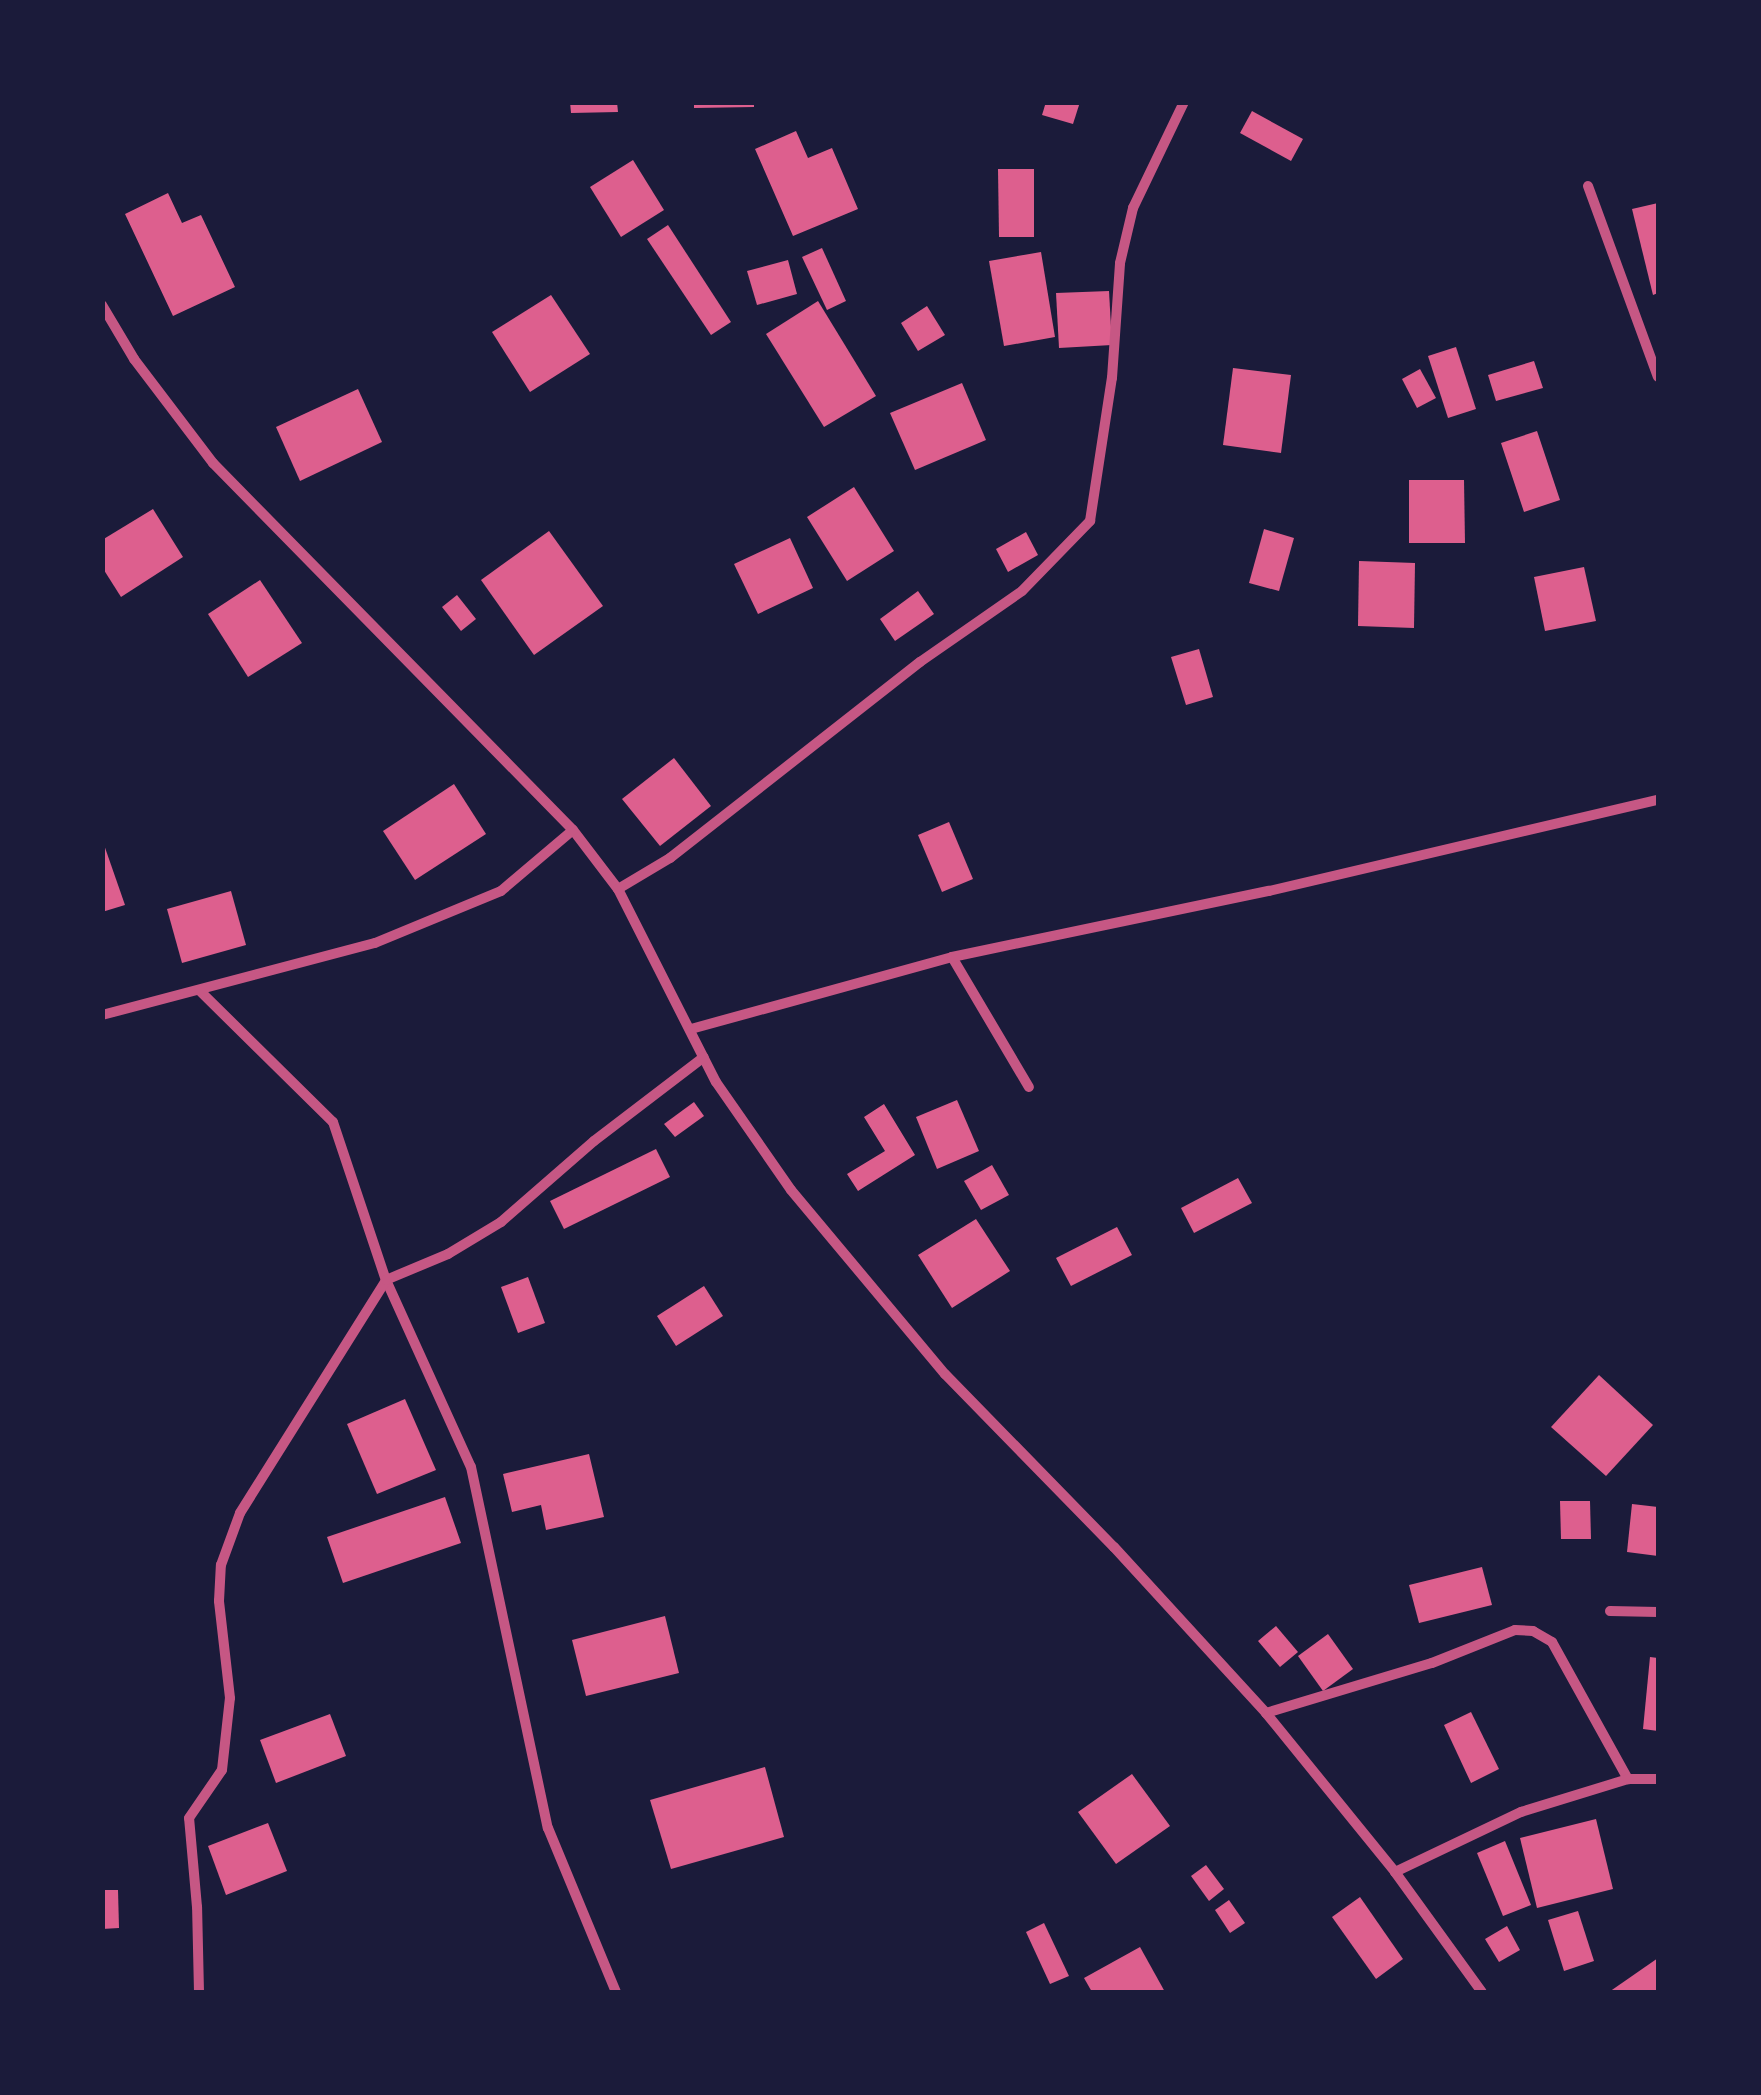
<!DOCTYPE html>
<style>
body{margin:0}
#map{position:relative;width:1761px;height:2095px;overflow:hidden;background:#1b1b3a;font-family:Lato,sans-serif}
div>[style]{position:absolute}
[style*='--x']{left:calc(var(--x)*1px);top:calc(var(--y)*1px);width:calc(var(--w)*1px);rotate:calc(var(--a)*1deg)}
.building>*{inset:0;background:#dd5f8e}
.minor>*{height:10px;margin:-5px;padding:0 5px;transform-origin:5px;border-radius:5px;background:#c65784}
span{translate:-50% -50%;white-space:nowrap;text-align:center;line-height:1.15;-webkit-text-stroke:9px #1b1b3a;paint-order:stroke}
.frame{position:absolute;inset:0;border:105px solid #1b1b3a;pointer-events:none}
</style>
<div id="map">
<div class="building">
<i style="clip-path:polygon(570px 102px,617px 102px,618px 112px,571px 113px)"></i>
<i style="clip-path:polygon(694px 102px,754px 102px,754px 107px,694px 108px)"></i>
<i style="clip-path:polygon(1046px 102px,1080px 102px,1073px 124px,1042px 115px)"></i>
<i style="clip-path:polygon(1252px 111px,1303px 139px,1291px 161px,1240px 133px)"></i>
<i style="clip-path:polygon(796px 131px,808px 158px,832px 148px,858px 209px,793px 236px,755px 149px)"></i>
<i style="clip-path:polygon(633px 160px,664px 210px,621px 237px,590px 187px)"></i>
<i style="clip-path:polygon(998px 169px,1034px 169px,1034px 237px,999px 237px)"></i>
<i style="clip-path:polygon(168px 193px,182px 223px,201px 215px,235px 287px,173px 316px,125px 214px)"></i>
<i style="clip-path:polygon(1658px 203px,1658px 293px,1653px 295px,1632px 209px)"></i>
<i style="clip-path:polygon(668px 225px,731px 322px,711px 335px,647px 239px)"></i>
<i style="clip-path:polygon(822px 248px,846px 301px,827px 310px,802px 257px)"></i>
<i style="clip-path:polygon(1041px 252px,1055px 337px,1004px 346px,989px 261px)"></i>
<i style="clip-path:polygon(788px 260px,797px 294px,757px 305px,747px 271px)"></i>
<i style="clip-path:polygon(1109px 291px,1112px 345px,1059px 348px,1056px 293px)"></i>
<i style="clip-path:polygon(551px 295px,590px 354px,530px 392px,492px 332px)"></i>
<i style="clip-path:polygon(818px 301px,876px 396px,824px 427px,766px 334px)"></i>
<i style="clip-path:polygon(927px 306px,945px 335px,918px 351px,901px 323px)"></i>
<i style="clip-path:polygon(1456px 347px,1476px 409px,1448px 418px,1428px 356px)"></i>
<i style="clip-path:polygon(1534px 361px,1543px 388px,1496px 401px,1488px 375px)"></i>
<i style="clip-path:polygon(1233px 368px,1291px 375px,1281px 453px,1223px 445px)"></i>
<i style="clip-path:polygon(1420px 369px,1436px 398px,1417px 408px,1402px 379px)"></i>
<i style="clip-path:polygon(962px 383px,986px 440px,915px 470px,890px 413px)"></i>
<i style="clip-path:polygon(358px 389px,382px 442px,300px 481px,276px 427px)"></i>
<i style="clip-path:polygon(1537px 431px,1560px 500px,1524px 512px,1501px 443px)"></i>
<i style="clip-path:polygon(1409px 480px,1464px 480px,1465px 543px,1409px 543px)"></i>
<i style="clip-path:polygon(854px 487px,894px 551px,847px 581px,807px 517px)"></i>
<i style="clip-path:polygon(153px 509px,183px 557px,121px 597px,102px 567px,102px 540px)"></i>
<i style="clip-path:polygon(1264px 529px,1294px 538px,1279px 591px,1249px 583px)"></i>
<i style="clip-path:polygon(549px 531px,603px 606px,534px 655px,481px 580px)"></i>
<i style="clip-path:polygon(1026px 532px,1038px 555px,1008px 572px,996px 549px)"></i>
<i style="clip-path:polygon(790px 538px,813px 588px,758px 614px,734px 564px)"></i>
<i style="clip-path:polygon(1359px 561px,1415px 563px,1414px 628px,1358px 626px)"></i>
<i style="clip-path:polygon(1584px 567px,1596px 621px,1545px 631px,1534px 577px)"></i>
<i style="clip-path:polygon(260px 580px,302px 643px,248px 677px,208px 614px)"></i>
<i style="clip-path:polygon(918px 591px,934px 614px,895px 641px,880px 619px)"></i>
<i style="clip-path:polygon(457px 595px,476px 619px,461px 631px,442px 607px)"></i>
<i style="clip-path:polygon(1199px 649px,1213px 697px,1186px 705px,1171px 657px)"></i>
<i style="clip-path:polygon(674px 758px,711px 806px,660px 846px,622px 799px)"></i>
<i style="clip-path:polygon(454px 784px,486px 834px,415px 880px,383px 831px)"></i>
<i style="clip-path:polygon(949px 822px,973px 879px,942px 892px,918px 835px)"></i>
<i style="clip-path:polygon(102px 839px,125px 905px,102px 912px)"></i>
<i style="clip-path:polygon(231px 891px,246px 945px,182px 963px,167px 909px)"></i>
<i style="clip-path:polygon(957px 1100px,979px 1151px,937px 1169px,916px 1117px)"></i>
<i style="clip-path:polygon(694px 1102px,704px 1116px,675px 1137px,664px 1124px)"></i>
<i style="clip-path:polygon(884px 1104px,915px 1155px,858px 1191px,847px 1174px,885px 1151px,864px 1117px)"></i>
<i style="clip-path:polygon(656px 1149px,670px 1177px,564px 1229px,550px 1201px)"></i>
<i style="clip-path:polygon(992px 1165px,1009px 1195px,981px 1210px,964px 1181px)"></i>
<i style="clip-path:polygon(1238px 1178px,1252px 1203px,1194px 1233px,1181px 1208px)"></i>
<i style="clip-path:polygon(976px 1219px,1010px 1271px,952px 1308px,918px 1255px)"></i>
<i style="clip-path:polygon(1117px 1227px,1132px 1255px,1071px 1286px,1056px 1258px)"></i>
<i style="clip-path:polygon(528px 1277px,545px 1323px,518px 1333px,501px 1287px)"></i>
<i style="clip-path:polygon(704px 1286px,723px 1316px,676px 1346px,657px 1316px)"></i>
<i style="clip-path:polygon(1599px 1375px,1653px 1425px,1606px 1476px,1551px 1427px)"></i>
<i style="clip-path:polygon(405px 1399px,436px 1470px,377px 1494px,347px 1424px)"></i>
<i style="clip-path:polygon(589px 1454px,604px 1517px,546px 1530px,541px 1505px,512px 1512px,503px 1474px)"></i>
<i style="clip-path:polygon(445px 1497px,461px 1543px,343px 1583px,327px 1537px)"></i>
<i style="clip-path:polygon(1560px 1501px,1590px 1501px,1591px 1539px,1561px 1539px)"></i>
<i style="clip-path:polygon(1632px 1504px,1658px 1507px,1658px 1556px,1627px 1552px)"></i>
<i style="clip-path:polygon(1482px 1567px,1492px 1605px,1419px 1623px,1409px 1585px)"></i>
<i style="clip-path:polygon(665px 1616px,679px 1673px,586px 1696px,572px 1640px)"></i>
<i style="clip-path:polygon(1276px 1626px,1298px 1652px,1280px 1667px,1258px 1641px)"></i>
<i style="clip-path:polygon(1328px 1634px,1353px 1669px,1323px 1691px,1298px 1656px)"></i>
<i style="clip-path:polygon(1650px 1657px,1658px 1658px,1658px 1731px,1643px 1729px)"></i>
<i style="clip-path:polygon(1471px 1712px,1499px 1769px,1471px 1783px,1444px 1725px)"></i>
<i style="clip-path:polygon(330px 1714px,346px 1756px,276px 1783px,260px 1740px)"></i>
<i style="clip-path:polygon(765px 1767px,784px 1837px,671px 1869px,650px 1800px)"></i>
<i style="clip-path:polygon(1132px 1774px,1170px 1826px,1116px 1864px,1078px 1812px)"></i>
<i style="clip-path:polygon(1596px 1819px,1613px 1889px,1537px 1908px,1520px 1838px)"></i>
<i style="clip-path:polygon(268px 1823px,287px 1871px,226px 1895px,208px 1846px)"></i>
<i style="clip-path:polygon(1505px 1841px,1531px 1905px,1503px 1916px,1477px 1853px)"></i>
<i style="clip-path:polygon(1206px 1865px,1224px 1889px,1209px 1901px,1191px 1876px)"></i>
<i style="clip-path:polygon(102px 1890px,118px 1890px,119px 1928px,102px 1929px)"></i>
<i style="clip-path:polygon(1360px 1897px,1403px 1959px,1376px 1979px,1332px 1917px)"></i>
<i style="clip-path:polygon(1229px 1900px,1245px 1923px,1230px 1933px,1215px 1910px)"></i>
<i style="clip-path:polygon(1578px 1911px,1594px 1961px,1564px 1971px,1548px 1920px)"></i>
<i style="clip-path:polygon(1044px 1923px,1069px 1976px,1050px 1984px,1026px 1932px)"></i>
<i style="clip-path:polygon(1507px 1926px,1520px 1950px,1499px 1962px,1485px 1939px)"></i>
<i style="clip-path:polygon(1140px 1947px,1165px 1992px,1092px 1992px,1084px 1978px)"></i>
<i style="clip-path:polygon(1658px 1958px,1658px 1992px,1609px 1992px)"></i>
</div>
<div class="minor">
<i style="--x:1588;--y:186;--w:203;--a:69.9"></i>
<i style="--x:102;--y:305;--w:63;--a:59.3"></i>
<i style="--x:134;--y:359;--w:131;--a:52.8"></i>
<i style="--x:213;--y:463;--w:514;--a:45.55"></i>
<i style="--x:573;--y:830;--w:74;--a:52.7"></i>
<i style="--x:618;--y:889;--w:216;--a:63.1"></i>
<i style="--x:716;--y:1082;--w:131;--a:55.2"></i>
<i style="--x:791;--y:1190;--w:240;--a:50.1"></i>
<i style="--x:945;--y:1374;--w:242;--a:45.7"></i>
<i style="--x:1114;--y:1547;--w:225;--a:47.5"></i>
<i style="--x:1266;--y:1713;--w:205;--a:50.9"></i>
<i style="--x:1395;--y:1872;--w:148;--a:54.1"></i>
<i style="--x:618;--y:889;--w:61;--a:-30.8"></i>
<i style="--x:670;--y:858;--w:318;--a:-38.1"></i>
<i style="--x:920;--y:662;--w:124;--a:-34.8"></i>
<i style="--x:1022;--y:591;--w:98;--a:-45.8"></i>
<i style="--x:1090;--y:521;--w:145;--a:-81.3"></i>
<i style="--x:1112;--y:378;--w:115;--a:-86"></i>
<i style="--x:1120;--y:263;--w:57;--a:-76.7"></i>
<i style="--x:1133;--y:208;--w:118;--a:-64.3"></i>
<i style="--x:952;--y:957;--w:151;--a:59.4"></i>
<i style="--x:199;--y:990;--w:188;--a:44.6"></i>
<i style="--x:333;--y:1122;--w:167;--a:71.5"></i>
<i style="--x:386;--y:1280;--w:205;--a:65.6"></i>
<i style="--x:471;--y:1467;--w:369;--a:78"></i>
<i style="--x:548;--y:1828;--w:178;--a:67.5"></i>
<i style="--x:102;--y:1015;--w:282;--a:-14.8"></i>
<i style="--x:375;--y:943;--w:136;--a:-22.4"></i>
<i style="--x:501;--y:891;--w:94;--a:-40.3"></i>
<i style="--x:691;--y:1029;--w:271;--a:-15.4"></i>
<i style="--x:952;--y:957;--w:324;--a:-11.8"></i>
<i style="--x:1269;--y:891;--w:400;--a:-13.2"></i>
<i style="--x:1610;--y:1611;--w:48;--a:1.2"></i>
<i style="--x:1266;--y:1713;--w:173;--a:-16.8"></i>
<i style="--x:1432;--y:1663;--w:89;--a:-21.7"></i>
<i style="--x:1515;--y:1630;--w:18;--a:3"></i>
<i style="--x:1533;--y:1631;--w:22;--a:30"></i>
<i style="--x:1552;--y:1642;--w:157;--a:61"></i>
<i style="--x:1395;--y:1872;--w:140;--a:-25.5"></i>
<i style="--x:1521;--y:1812;--w:112;--a:-17.1"></i>
<i style="--x:1628;--y:1779;--w:30;--a:0"></i>
<i style="--x:199;--y:1992;--w:85;--a:-91.3"></i>
<i style="--x:197;--y:1907;--w:89;--a:-95.1"></i>
<i style="--x:189;--y:1818;--w:58;--a:-55.5"></i>
<i style="--x:222;--y:1770;--w:72;--a:-83.7"></i>
<i style="--x:230;--y:1698;--w:98;--a:-96.5"></i>
<i style="--x:219;--y:1601;--w:36;--a:-87"></i>
<i style="--x:221;--y:1565;--w:55;--a:-69.9"></i>
<i style="--x:240;--y:1513;--w:275;--a:-57.9"></i>
<i style="--x:386;--y:1280;--w:67;--a:-22.8"></i>
<i style="--x:448;--y:1254;--w:62;--a:-31.1"></i>
<i style="--x:501;--y:1222;--w:123;--a:-41.1"></i>
<i style="--x:594;--y:1141;--w:138;--a:-37.4"></i>
</div>
<div class="frame"></div>
</div>
